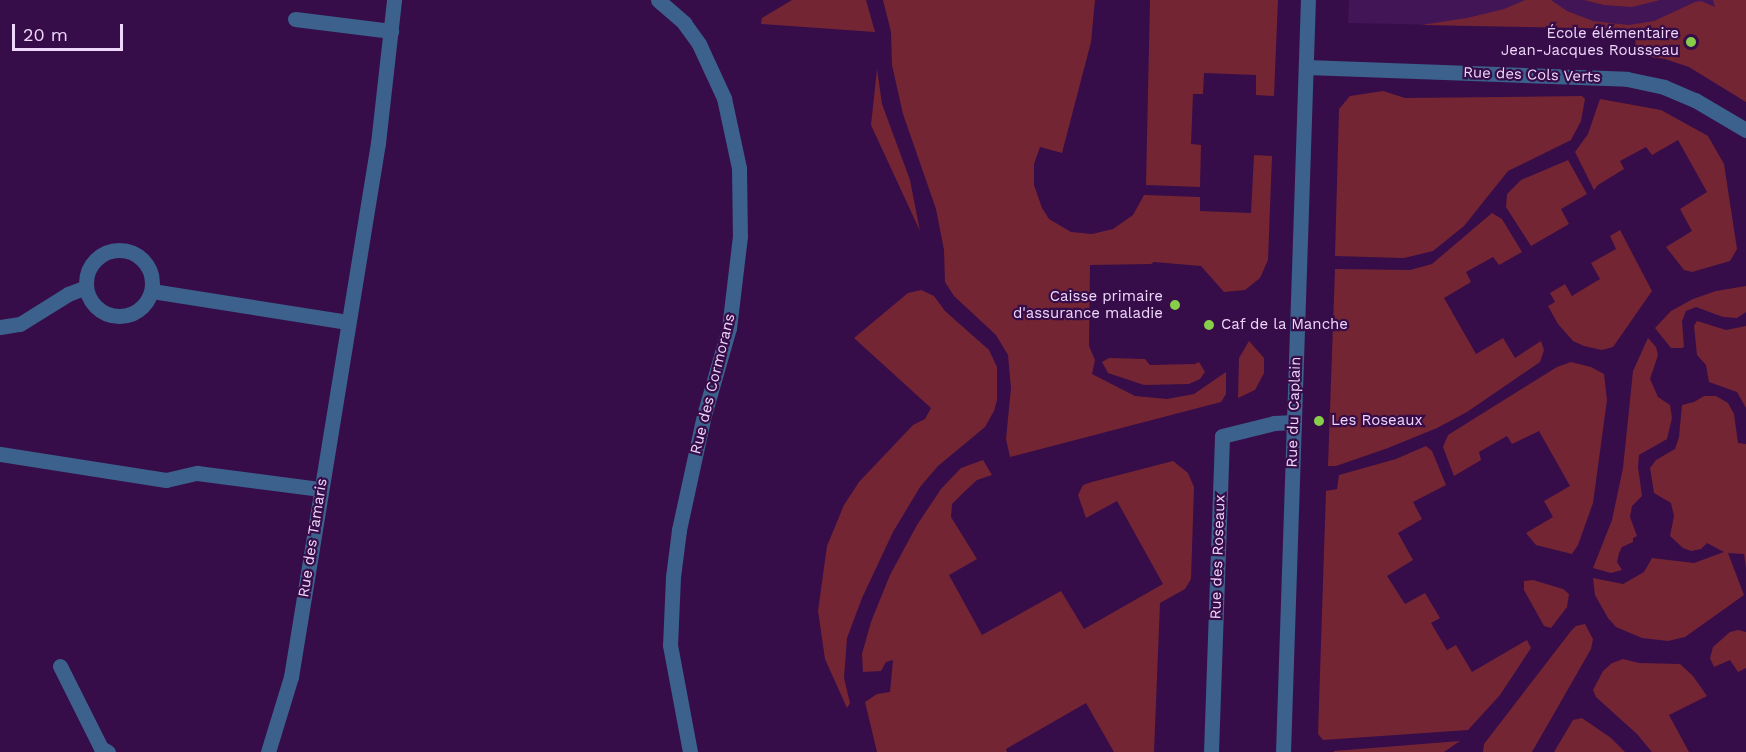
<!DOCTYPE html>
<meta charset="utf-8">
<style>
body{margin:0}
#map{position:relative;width:1746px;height:752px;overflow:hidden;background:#360d48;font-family:"Work Sans",sans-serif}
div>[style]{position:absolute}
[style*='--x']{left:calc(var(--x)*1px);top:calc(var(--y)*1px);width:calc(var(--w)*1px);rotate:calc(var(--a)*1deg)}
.built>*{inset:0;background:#421556}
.green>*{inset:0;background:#742533}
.minor>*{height:15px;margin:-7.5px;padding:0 7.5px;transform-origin:7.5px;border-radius:7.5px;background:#3b618c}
.minor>.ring{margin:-7.5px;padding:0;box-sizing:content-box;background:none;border:15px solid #3b618c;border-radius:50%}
.dots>*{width:16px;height:16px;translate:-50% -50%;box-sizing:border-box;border:3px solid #360d48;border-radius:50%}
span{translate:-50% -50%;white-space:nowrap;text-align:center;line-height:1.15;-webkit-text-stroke:4.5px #360d48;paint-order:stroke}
.poi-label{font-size:15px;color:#eed7fb}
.right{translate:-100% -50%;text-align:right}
.left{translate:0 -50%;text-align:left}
.street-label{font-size:15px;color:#eed7fb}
.scale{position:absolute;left:12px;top:24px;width:111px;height:27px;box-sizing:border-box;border:3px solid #eed7fb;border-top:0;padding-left:8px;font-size:18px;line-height:21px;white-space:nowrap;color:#eed7fb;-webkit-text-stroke:4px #360d48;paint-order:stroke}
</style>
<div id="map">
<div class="built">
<i style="clip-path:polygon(1349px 0,1746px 0,1746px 102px,1689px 67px,1665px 59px,1636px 55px,1635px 29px,1348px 23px)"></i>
</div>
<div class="green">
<i style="clip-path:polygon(792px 0,866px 0,875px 32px,761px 24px,762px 18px)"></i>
<i style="clip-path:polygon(883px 0,1095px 0,1091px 42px,1062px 153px,1040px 147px,1034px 164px,1034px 185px,1042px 208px,1049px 219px,1071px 232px,1092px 234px,1113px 229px,1133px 215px,1144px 195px,1200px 197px,1200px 211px,1251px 213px,1254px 155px,1272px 156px,1268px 260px,1260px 278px,1245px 290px,1224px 292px,1201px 266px,1154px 262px,1151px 264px,1090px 265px,1089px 346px,1095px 360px,1092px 374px,1135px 396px,1167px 399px,1194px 394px,1226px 372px,1226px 394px,1221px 402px,1010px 457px,1006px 439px,1011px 388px,1008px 355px,996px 335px,954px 296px,945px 282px,944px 250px,936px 209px,903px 114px,892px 65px,891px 32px)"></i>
<i style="clip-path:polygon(1150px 0,1278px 0,1274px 96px,1256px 95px,1256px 75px,1204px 73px,1203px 94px,1193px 94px,1191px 144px,1201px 145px,1200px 187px,1146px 185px)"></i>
<i style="clip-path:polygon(1525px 0,1551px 0,1567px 11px,1593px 21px,1629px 25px,1654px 21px,1695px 2px,1701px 1px,1715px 7px,1713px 0,1746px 0,1746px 102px,1689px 67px,1665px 59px,1636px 55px,1635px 29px,1421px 25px,1467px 18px,1504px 9px)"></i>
<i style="clip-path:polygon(1584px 0,1660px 0,1632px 7px,1604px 5px)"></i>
<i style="clip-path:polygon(877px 69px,882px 104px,910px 180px,920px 231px,871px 125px)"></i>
<i style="clip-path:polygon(1383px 91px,1405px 98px,1582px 96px,1585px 99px,1581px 121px,1571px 140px,1508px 171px,1464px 226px,1433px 251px,1404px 258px,1335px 256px,1339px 109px,1350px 96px)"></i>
<i style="clip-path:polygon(1600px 99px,1661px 110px,1708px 136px,1724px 164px,1737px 249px,1730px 261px,1692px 272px,1684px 270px,1666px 247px,1692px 231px,1680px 209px,1707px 192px,1678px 140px,1652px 155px,1646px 147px,1620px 161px,1624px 169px,1598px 185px,1594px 190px,1575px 152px,1588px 134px)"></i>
<i style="clip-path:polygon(1568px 160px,1587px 194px,1561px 209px,1569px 224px,1531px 246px,1506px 207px,1507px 194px,1521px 180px)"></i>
<i style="clip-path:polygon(1492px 213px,1502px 219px,1522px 252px,1499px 265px,1493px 257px,1466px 272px,1471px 282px,1444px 298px,1476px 354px,1503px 338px,1515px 358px,1541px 341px,1544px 350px,1540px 362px,1467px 412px,1437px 428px,1388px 448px,1336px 466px,1328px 466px,1335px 269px,1410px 270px,1432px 264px)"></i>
<i style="clip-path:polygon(1620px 230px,1652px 291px,1613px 347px,1602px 350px,1584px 346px,1573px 341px,1558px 324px,1548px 306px,1555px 302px,1550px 293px,1565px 284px,1572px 296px,1600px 279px,1591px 263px,1616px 249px,1610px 236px)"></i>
<i style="clip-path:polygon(1746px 286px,1746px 312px,1737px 318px,1723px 317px,1696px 307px,1686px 311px,1682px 321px,1684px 347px,1682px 348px,1671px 348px,1655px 328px,1671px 311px,1693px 299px,1716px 291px)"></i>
<i style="clip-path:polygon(921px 290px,934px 296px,945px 311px,989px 350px,997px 367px,997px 400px,994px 411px,985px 427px,938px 466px,920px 487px,893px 532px,862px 598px,847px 638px,844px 678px,850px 703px,847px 708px,825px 659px,818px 611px,827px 546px,844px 505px,859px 482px,913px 425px,925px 419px,931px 408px,854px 338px,908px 293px)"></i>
<i style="clip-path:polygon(1697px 321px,1726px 330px,1746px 326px,1746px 408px,1737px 392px,1709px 382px,1706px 365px,1697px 355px,1694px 326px)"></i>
<i style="clip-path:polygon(1648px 338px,1656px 347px,1658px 355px,1650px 379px,1658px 397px,1670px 405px,1672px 418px,1667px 439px,1639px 455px,1638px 467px,1642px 496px,1632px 506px,1630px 517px,1637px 536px,1633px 538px,1633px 542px,1622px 547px,1619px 553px,1617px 562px,1622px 570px,1611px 573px,1593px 568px,1612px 520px,1623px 468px,1633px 371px)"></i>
<i style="clip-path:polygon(1249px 341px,1264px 358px,1264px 373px,1255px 390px,1238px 398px,1239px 358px)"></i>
<i style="clip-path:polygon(1109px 358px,1145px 359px,1150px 365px,1195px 364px,1199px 362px,1205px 372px,1200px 379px,1189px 384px,1144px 385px,1108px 373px,1102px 362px)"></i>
<i style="clip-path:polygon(1571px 362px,1591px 367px,1604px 374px,1607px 400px,1593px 503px,1578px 545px,1572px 554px,1536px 545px,1526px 533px,1553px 517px,1544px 501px,1570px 486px,1539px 431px,1512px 444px,1507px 436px,1479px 452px,1481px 460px,1454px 476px,1443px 447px,1448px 435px,1557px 367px)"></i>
<i style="clip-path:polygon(1704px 396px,1716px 396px,1728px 403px,1734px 414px,1738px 443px,1746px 444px,1746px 568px,1744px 554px,1728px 553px,1744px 595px,1685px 637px,1668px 641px,1642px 638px,1616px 627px,1608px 618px,1595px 595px,1593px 578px,1623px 584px,1644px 572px,1652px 558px,1694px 563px,1724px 552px,1707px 543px,1701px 549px,1691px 551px,1683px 548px,1670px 536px,1674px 516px,1671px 503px,1654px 493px,1650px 468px,1656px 460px,1675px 449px,1679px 437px,1682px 405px,1694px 402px)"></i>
<i style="clip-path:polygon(1426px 446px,1432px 451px,1446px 485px,1413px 502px,1422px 519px,1398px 533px,1413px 560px,1387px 576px,1405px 604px,1425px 593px,1440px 618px,1431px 623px,1447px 650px,1456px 645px,1472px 672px,1527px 640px,1531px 648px,1500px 695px,1468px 730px,1323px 740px,1318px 734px,1326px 491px,1337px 489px,1339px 475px,1396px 459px)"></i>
<i style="clip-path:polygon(983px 460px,992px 475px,977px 480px,964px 492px,952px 504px,951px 517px,977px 559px,949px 575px,982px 635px,1061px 591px,1084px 629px,1163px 584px,1117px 501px,1086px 518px,1078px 495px,1083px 485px,1092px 482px,1173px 461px,1188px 473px,1194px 487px,1191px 579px,1185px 589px,1160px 603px,1154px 752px,1114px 752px,1086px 703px,1006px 749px,1007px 752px,877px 752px,865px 702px,877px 694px,890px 692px,893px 660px,886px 662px,881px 671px,863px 672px,862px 654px,871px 622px,890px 575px,917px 525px,941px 489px,961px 468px)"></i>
<i style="clip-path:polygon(1533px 580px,1563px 589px,1569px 594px,1567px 607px,1551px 628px,1544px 626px,1524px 590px,1524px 581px)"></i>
<i style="clip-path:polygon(1585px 624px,1593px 639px,1591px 649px,1532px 752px,1483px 752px,1484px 744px,1571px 631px,1576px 626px)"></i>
<i style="clip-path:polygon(1738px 630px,1746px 632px,1746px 668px,1738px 672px,1730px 660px,1714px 667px,1710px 658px,1713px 647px,1730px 632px)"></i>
<i style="clip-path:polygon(1623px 659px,1639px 663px,1680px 664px,1693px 676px,1707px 696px,1669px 715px,1689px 752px,1652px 752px,1637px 734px,1596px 697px,1593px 690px,1603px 671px,1612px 663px)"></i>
<i style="clip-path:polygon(1582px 718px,1611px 738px,1625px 752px,1554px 752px,1573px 720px)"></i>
<i style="clip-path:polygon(1460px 741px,1444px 752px,1334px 752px,1334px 751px)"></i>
</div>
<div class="minor">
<i style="--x:658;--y:0;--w:35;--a:41"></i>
<i style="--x:684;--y:23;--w:26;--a:54"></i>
<i style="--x:699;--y:44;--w:60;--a:65.2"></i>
<i style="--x:724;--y:98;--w:72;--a:77.9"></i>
<i style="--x:739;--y:168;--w:68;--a:89.2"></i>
<i style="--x:740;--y:236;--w:93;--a:96.8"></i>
<i style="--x:729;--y:328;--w:91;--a:106"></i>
<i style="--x:704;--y:415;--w:118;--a:102.3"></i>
<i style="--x:679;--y:530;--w:47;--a:97.3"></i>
<i style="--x:673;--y:577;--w:68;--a:92.5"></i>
<i style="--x:670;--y:645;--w:109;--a:79.4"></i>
<i style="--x:295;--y:19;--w:97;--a:7.1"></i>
<i style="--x:1306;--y:67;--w:321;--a:2.1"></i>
<i style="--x:1627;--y:79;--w:38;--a:12"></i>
<i style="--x:1664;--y:87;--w:34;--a:23"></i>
<i style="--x:1695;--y:100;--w:59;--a:30.5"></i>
<i class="ring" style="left:86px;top:250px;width:51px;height:51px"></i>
<i style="--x:152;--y:291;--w:198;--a:9"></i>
<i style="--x:0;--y:327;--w:20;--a:-9"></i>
<i style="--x:20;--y:324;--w:57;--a:-32"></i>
<i style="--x:68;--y:294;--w:19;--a:-21"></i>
<i style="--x:0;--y:454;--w:168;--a:8.9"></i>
<i style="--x:166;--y:480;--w:32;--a:-13"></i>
<i style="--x:197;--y:473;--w:125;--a:7.4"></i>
<i style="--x:60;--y:666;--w:92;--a:63.4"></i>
<i style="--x:101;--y:748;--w:8;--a:30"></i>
<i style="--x:268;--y:752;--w:78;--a:-73"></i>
<i style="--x:291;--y:677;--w:541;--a:-80.75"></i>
<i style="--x:378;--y:143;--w:144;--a:-83.6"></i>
<i style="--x:1211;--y:752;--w:316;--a:-88"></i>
<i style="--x:1222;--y:436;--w:54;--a:-14"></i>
<i style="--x:1274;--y:423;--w:20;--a:-3"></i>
<i style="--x:1283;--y:752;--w:752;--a:-88.1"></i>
</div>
<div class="dots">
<i style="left:1691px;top:42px;background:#87cf4a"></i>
<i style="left:1175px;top:305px;background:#87cf4a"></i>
<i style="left:1209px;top:325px;background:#87cf4a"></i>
<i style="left:1319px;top:421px;background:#87cf4a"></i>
</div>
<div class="poi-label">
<span class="right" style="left:1679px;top:42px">École élémentaire<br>Jean-Jacques Rousseau</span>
<span class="right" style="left:1163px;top:305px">Caisse primaire<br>d'assurance maladie</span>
<span class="left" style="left:1221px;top:325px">Caf de la Manche</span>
<span class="left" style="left:1331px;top:421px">Les Roseaux</span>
</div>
<div class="street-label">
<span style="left:1532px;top:75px;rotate:2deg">Rue des Cols Verts</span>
<span style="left:713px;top:384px;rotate:-76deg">Rue des Cormorans</span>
<span style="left:1294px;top:412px;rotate:-88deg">Rue du Caplain</span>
<span style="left:313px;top:538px;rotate:-81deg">Rue des Tamaris</span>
<span style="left:1218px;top:557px;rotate:-88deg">Rue des Roseaux</span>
</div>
<div class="scale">20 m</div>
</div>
